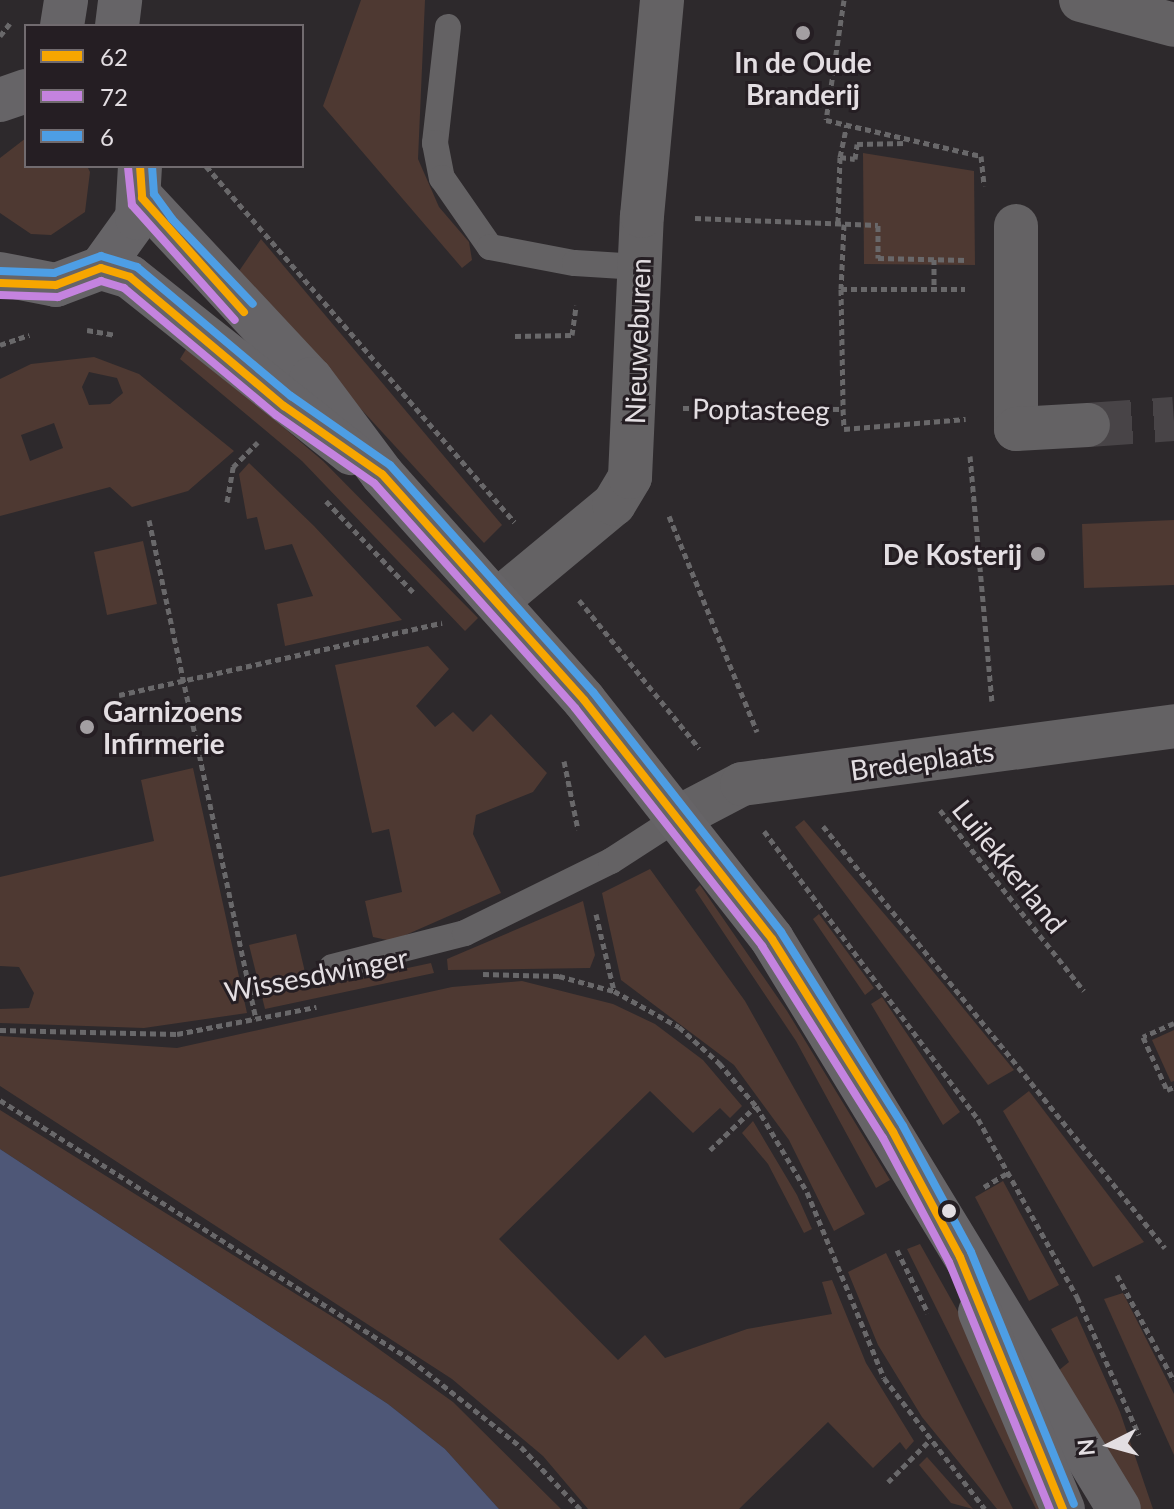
<!DOCTYPE html>
<style>
body{margin:0}
#map{position:relative;width:1174px;height:1509px;overflow:hidden;background:#2d292c;font-family:Lato,sans-serif}
div>[style]{position:absolute}
[style*='--x']{left:calc(var(--x)*1px);top:calc(var(--y)*1px);width:calc(var(--w)*1px);rotate:calc(var(--a)*1deg)}
.green>*{inset:0;background:#4e3932}
.water>*{inset:0;background:#4e5777}
.minor-tunnel>*{height:44px;margin-top:-22px;transform-origin:0;background:repeating-linear-gradient(90deg,#484447 0 44px,transparent 0 66px)}
.path>*{height:5px;margin-top:-2.5px;transform-origin:0;background:repeating-linear-gradient(90deg,#69686a 0 6px,transparent 0 10px)}
.service>*{height:26px;margin:-13px;padding:0 13px;transform-origin:13px;border-radius:13px;background:#646264}
.minor>*{height:44px;margin:-22px;padding:0 22px;transform-origin:22px;border-radius:22px;background:#646264}
.secondary>*{height:44px;margin:-22px;padding:0 22px;transform-origin:22px;border-radius:22px;background:#666467}
.bus-1>*{height:8px;margin:-4px;padding:0 4px;transform-origin:4px;border-radius:4px;background:#f7a600}
.bus-2>*{height:8px;margin:-4px;padding:0 4px;transform-origin:4px;border-radius:4px;background:#c483df}
.bus-3>*{height:8px;margin:-4px;padding:0 4px;transform-origin:4px;border-radius:4px;background:#4d9ee5}
.dots>*{width:22px;height:22px;translate:-50% -50%;box-sizing:border-box;border:4px solid #251e23;border-radius:50%}
span{translate:-50% -50%;white-space:nowrap;text-align:center;line-height:1.15;-webkit-text-stroke:6px #251e23;paint-order:stroke}
.poi-label{font-size:28px;color:#e3dee2;font-weight:700}
.right{translate:-100% -50%;text-align:right}
.left{translate:0 -50%;text-align:left}
.street-label{font-size:28px;color:#e3dee2}
.legend{position:absolute;left:24px;top:24px;width:280px;height:144px;box-sizing:border-box;background:#251e23;border:2px solid #716b6f;margin:0;padding:10px 14px;list-style:none;font-size:24px;color:#e3dee2}
.legend li{display:flex;align-items:center;gap:16px;height:40px}
.legend b{width:40px;border:2px solid #716b6f}
.north{position:absolute;left:1070px;top:1405px;width:80px;height:80px;-webkit-text-stroke:6px #251e23;paint-order:stroke;rotate:264deg;font-size:22px;font-weight:700;line-height:32px;text-align:center;color:#e3dee2}
.north::after{content:'';display:block;margin:auto;width:28px;height:36px;background:#e3dee2;clip-path:polygon(50% 0,100% 100%,50% 72%,0 100%)}
</style>
<div id="map">
<div class="green">
<i style="clip-path:polygon(361px 0,425px 0,418px 159px,439px 207px,469px 242px,472px 260px,462px 268px,323px 106px)"></i>
<i style="clip-path:polygon(26px 138px,26px 166px,87px 166px,90px 172px,85px 212px,51px 235px,31px 234px,0 213px,0 158px)"></i>
<i style="clip-path:polygon(863px 153px,974px 171px,975px 265px,864px 264px)"></i>
<i style="clip-path:polygon(261px 239px,502px 525px,484px 543px,237px 274px)"></i>
<i style="clip-path:polygon(188px 346px,323px 461px,478px 618px,465px 631px,302px 461px,180px 359px)"></i>
<i style="clip-path:polygon(evenodd,94px 357px,139px 374px,234px 451px,188px 491px,132px 507px,110px 487px,0 516px,0 379px,31px 364px,94px 357px,89px 372px,117px 378px,123px 393px,110px 404px,89px 405px,82px 387px,89px 372px,94px 357px,54px 423px,63px 448px,30px 461px,21px 435px,54px 423px)"></i>
<i style="clip-path:polygon(249px 463px,314px 526px,402px 620px,285px 646px,277px 604px,313px 596px,292px 544px,265px 550px,257px 517px,247px 519px,239px 474px)"></i>
<i style="clip-path:polygon(1174px 520px,1174px 585px,1084px 588px,1082px 524px)"></i>
<i style="clip-path:polygon(143px 541px,157px 604px,107px 615px,94px 552px)"></i>
<i style="clip-path:polygon(428px 646px,449px 669px,416px 706px,435px 727px,453px 712px,473px 732px,491px 714px,547px 773px,533px 792px,476px 815px,473px 834px,501px 893px,392px 941px,373px 937px,365px 901px,402px 892px,389px 829px,372px 833px,335px 665px)"></i>
<i style="clip-path:polygon(193px 768px,247px 1013px,144px 1028px,0 1023px,0 1009px,29px 1008px,34px 993px,19px 967px,0 966px,0 877px,154px 841px,141px 780px)"></i>
<i style="clip-path:polygon(804px 820px,922px 958px,1014px 1070px,988px 1085px,795px 827px)"></i>
<i style="clip-path:polygon(650px 869px,745px 1001px,865px 1214px,834px 1231px,789px 1140px,734px 1065px,621px 980px,602px 893px)"></i>
<i style="clip-path:polygon(700px 885px,787px 1011px,890px 1180px,876px 1188px,796px 1041px,695px 890px)"></i>
<i style="clip-path:polygon(583px 901px,595px 955px,590px 968px,448px 970px,447px 959px)"></i>
<i style="clip-path:polygon(819px 914px,874px 988px,865px 995px,813px 919px)"></i>
<i style="clip-path:polygon(296px 934px,309px 989px,431px 963px,434px 973px,265px 1009px,249px 945px)"></i>
<i style="clip-path:polygon(522px 981px,613px 1004px,655px 1024px,703px 1060px,742px 1106px,730px 1118px,720px 1108px,693px 1133px,650px 1091px,499px 1239px,618px 1360px,645px 1335px,665px 1358px,747px 1329px,832px 1314px,822px 1282px,832px 1280px,866px 1363px,914px 1441px,906px 1450px,900px 1442px,873px 1468px,828px 1422px,739px 1509px,588px 1509px,543px 1456px,452px 1379px,0 1086px,0 1036px,177px 1048px,452px 987px)"></i>
<i style="clip-path:polygon(882px 997px,960px 1112px,943px 1125px,871px 1004px)"></i>
<i style="clip-path:polygon(1174px 1030px,1174px 1081px,1171px 1082px,1152px 1040px)"></i>
<i style="clip-path:polygon(1029px 1091px,1144px 1242px,1093px 1267px,1003px 1111px)"></i>
<i style="clip-path:polygon(0 1110px,341px 1322px,453px 1402px,561px 1509px,499px 1509px,445px 1449px,388px 1404px,0 1149px)"></i>
<i style="clip-path:polygon(753px 1121px,797px 1195px,812px 1229px,804px 1233px,768px 1164px,742px 1133px)"></i>
<i style="clip-path:polygon(1003px 1181px,1059px 1285px,1029px 1301px,975px 1197px)"></i>
<i style="clip-path:polygon(920px 1244px,975px 1342px,1046px 1509px,1036px 1509px,907px 1249px)"></i>
<i style="clip-path:polygon(886px 1253px,961px 1405px,1013px 1509px,997px 1509px,922px 1417px,878px 1345px,848px 1272px)"></i>
<i style="clip-path:polygon(1123px 1293px,1174px 1394px,1174px 1455px,1104px 1299px)"></i>
<i style="clip-path:polygon(1077px 1316px,1120px 1412px,1153px 1509px,1136px 1509px,1053px 1375px,1069px 1362px,1051px 1329px)"></i>
<i style="clip-path:polygon(927px 1457px,973px 1509px,951px 1503px,919px 1465px)"></i>
</div>
<div class="water">
<i style="clip-path:polygon(0 1149px,388px 1404px,445px 1449px,499px 1509px,0 1509px)"></i>
</div>
<div class="minor-tunnel">
<i style="--x:1088;--y:425;--w:86;--a:-4"></i>
</div>
<div class="path">
<i style="--x:844;--y:0;--w:121;--a:98.5"></i>
<i style="--x:826;--y:120;--w:159;--a:13.1"></i>
<i style="--x:981;--y:156;--w:30;--a:84"></i>
<i style="--x:0;--y:36;--w:16;--a:-52"></i>
<i style="--x:840;--y:157;--w:33;--a:-78"></i>
<i style="--x:206;--y:166;--w:471;--a:49.1"></i>
<i style="--x:695;--y:218;--w:183;--a:2.2"></i>
<i style="--x:878;--y:225;--w:33;--a:90"></i>
<i style="--x:878;--y:258;--w:89;--a:1.3"></i>
<i style="--x:838;--y:223;--w:66;--a:-88.3"></i>
<i style="--x:840;--y:157;--w:15;--a:8"></i>
<i style="--x:855;--y:159;--w:15;--a:-82"></i>
<i style="--x:857;--y:144;--w:48;--a:-1.2"></i>
<i style="--x:844;--y:224;--w:65;--a:92.6"></i>
<i style="--x:841;--y:289;--w:124;--a:0"></i>
<i style="--x:934;--y:259;--w:30;--a:90"></i>
<i style="--x:841;--y:289;--w:120;--a:89"></i>
<i style="--x:87;--y:330;--w:29;--a:10"></i>
<i style="--x:515;--y:336;--w:57;--a:-1"></i>
<i style="--x:572;--y:335;--w:30;--a:-82"></i>
<i style="--x:0;--y:345;--w:31;--a:-19"></i>
<i style="--x:683;--y:408;--w:160;--a:0.4"></i>
<i style="--x:843;--y:409;--w:20;--a:87"></i>
<i style="--x:844;--y:429;--w:122;--a:-4.7"></i>
<i style="--x:970;--y:456;--w:246;--a:84.9"></i>
<i style="--x:326;--y:501;--w:126;--a:46.3"></i>
<i style="--x:227;--y:502;--w:36;--a:-80"></i>
<i style="--x:233;--y:467;--w:35;--a:-45"></i>
<i style="--x:669;--y:516;--w:233;--a:67.8"></i>
<i style="--x:149;--y:520;--w:510;--a:77.9"></i>
<i style="--x:579;--y:600;--w:191;--a:51"></i>
<i style="--x:119;--y:695;--w:331;--a:-12.6"></i>
<i style="--x:564;--y:761;--w:70;--a:78.5"></i>
<i style="--x:940;--y:810;--w:231;--a:51.5"></i>
<i style="--x:823;--y:826;--w:543;--a:50.98"></i>
<i style="--x:764;--y:831;--w:359;--a:53.4"></i>
<i style="--x:978;--y:1119;--w:204;--a:60.9"></i>
<i style="--x:1077;--y:1297;--w:151;--a:65.8"></i>
<i style="--x:596;--y:914;--w:79;--a:76.8"></i>
<i style="--x:483;--y:974;--w:76;--a:1.5"></i>
<i style="--x:559;--y:976;--w:57;--a:15.3"></i>
<i style="--x:614;--y:991;--w:74;--a:29"></i>
<i style="--x:679;--y:1027;--w:54;--a:42"></i>
<i style="--x:719;--y:1063;--w:57;--a:49.3"></i>
<i style="--x:756;--y:1106;--w:100;--a:59.3"></i>
<i style="--x:807;--y:1192;--w:201;--a:67.5"></i>
<i style="--x:884;--y:1378;--w:165;--a:52.4"></i>
<i style="--x:1174;--y:1023;--w:34;--a:156"></i>
<i style="--x:1143;--y:1037;--w:58;--a:65.6"></i>
<i style="--x:1167;--y:1090;--w:8;--a:-23"></i>
<i style="--x:0;--y:1030;--w:177;--a:1.3"></i>
<i style="--x:177;--y:1034;--w:142;--a:-11"></i>
<i style="--x:0;--y:1100;--w:486;--a:32.3"></i>
<i style="--x:411;--y:1360;--w:140;--a:38.3"></i>
<i style="--x:521;--y:1447;--w:86;--a:46.4"></i>
<i style="--x:710;--y:1150;--w:62;--a:-43.7"></i>
<i style="--x:984;--y:1187;--w:29;--a:-31"></i>
<i style="--x:897;--y:1250;--w:70;--a:63.8"></i>
<i style="--x:1117;--y:1275;--w:120;--a:61.7"></i>
<i style="--x:888;--y:1482;--w:57;--a:-45"></i>
</div>
<div class="service">
<i style="--x:448;--y:27;--w:117;--a:96.4"></i>
<i style="--x:435;--y:143;--w:36;--a:79"></i>
<i style="--x:442;--y:178;--w:84;--a:55.2"></i>
<i style="--x:490;--y:247;--w:85;--a:10.9"></i>
<i style="--x:575;--y:263;--w:64;--a:3.6"></i>
<i style="--x:332;--y:967;--w:137;--a:-14.3"></i>
<i style="--x:465;--y:933;--w:163;--a:-26.3"></i>
<i style="--x:611;--y:861;--w:81;--a:-32.9"></i>
</div>
<div class="minor">
<i style="--x:1081;--y:0;--w:96;--a:15"></i>
<i style="--x:1016;--y:226;--w:203;--a:90"></i>
<i style="--x:1016;--y:429;--w:72;--a:-3.2"></i>
<i style="--x:497;--y:601;--w:152;--a:-39.7"></i>
<i style="--x:614;--y:504;--w:31;--a:-59"></i>
<i style="--x:630;--y:477;--w:261;--a:-87.4"></i>
<i style="--x:642;--y:216;--w:217;--a:-84.7"></i>
<i style="--x:679;--y:817;--w:71;--a:-27.6"></i>
<i style="--x:742;--y:784;--w:436;--a:-7.6"></i>
</div>
<div class="secondary">
<i style="--x:62;--y:26;--w:26;--a:-81"></i>
<i style="--x:117;--y:26;--w:26;--a:-83"></i>
<i style="--x:0;--y:100;--w:28;--a:-19"></i>
<i style="--x:142;--y:198;--w:248;--a:47"></i>
<i style="--x:311;--y:379;--w:119;--a:53.2"></i>
<i style="--x:382;--y:474;--w:303;--a:48.2"></i>
<i style="--x:584;--y:700;--w:304;--a:51.8"></i>
<i style="--x:772;--y:939;--w:667;--a:58.67"></i>
<i style="--x:101;--y:268;--w:30;--a:17"></i>
<i style="--x:130;--y:277;--w:283;--a:38.5"></i>
<i style="--x:0;--y:274;--w:57;--a:11.1"></i>
<i style="--x:56;--y:285;--w:48;--a:-20.7"></i>
<i style="--x:101;--y:268;--w:62;--a:-54.2"></i>
<i style="--x:137;--y:218;--w:52;--a:-86.7"></i>
<i style="--x:980;--y:1312;--w:214;--a:67.2"></i>
</div>
<div class="bus-1">
<i style="--x:140;--y:166;--w:32;--a:86"></i>
<i style="--x:142;--y:198;--w:153;--a:48.2"></i>
<i style="--x:0;--y:283;--w:56;--a:2"></i>
<i style="--x:56;--y:285;--w:48;--a:-20.7"></i>
<i style="--x:101;--y:268;--w:30;--a:17"></i>
<i style="--x:130;--y:277;--w:201;--a:40"></i>
<i style="--x:284;--y:406;--w:119;--a:34.8"></i>
<i style="--x:382;--y:474;--w:303;--a:48.2"></i>
<i style="--x:584;--y:700;--w:304;--a:51.8"></i>
<i style="--x:772;--y:939;--w:228;--a:57.9"></i>
<i style="--x:893;--y:1132;--w:142;--a:61.8"></i>
<i style="--x:960;--y:1257;--w:272;--a:67.8"></i>
</div>
<div class="bus-2">
<i style="--x:128;--y:167;--w:38;--a:84"></i>
<i style="--x:132;--y:205;--w:154;--a:48.2"></i>
<i style="--x:0;--y:295;--w:58;--a:2"></i>
<i style="--x:58;--y:297;--w:46;--a:-20.4"></i>
<i style="--x:101;--y:281;--w:24;--a:17"></i>
<i style="--x:124;--y:288;--w:198;--a:39.9"></i>
<i style="--x:276;--y:415;--w:119;--a:34.8"></i>
<i style="--x:374;--y:483;--w:302;--a:48.2"></i>
<i style="--x:575;--y:708;--w:303;--a:51.8"></i>
<i style="--x:762;--y:946;--w:227;--a:57.8"></i>
<i style="--x:883;--y:1138;--w:140;--a:62"></i>
<i style="--x:949;--y:1262;--w:267;--a:67.8"></i>
</div>
<div class="bus-3">
<i style="--x:152;--y:166;--w:28;--a:86"></i>
<i style="--x:154;--y:194;--w:31;--a:54"></i>
<i style="--x:172;--y:219;--w:117;--a:46.4"></i>
<i style="--x:0;--y:271;--w:54;--a:2.1"></i>
<i style="--x:54;--y:273;--w:50;--a:-19.9"></i>
<i style="--x:101;--y:256;--w:38;--a:17"></i>
<i style="--x:137;--y:267;--w:201;--a:40"></i>
<i style="--x:291;--y:396;--w:121;--a:34.9"></i>
<i style="--x:390;--y:465;--w:305;--a:48.2"></i>
<i style="--x:593;--y:692;--w:305;--a:51.9"></i>
<i style="--x:781;--y:932;--w:229;--a:57.8"></i>
<i style="--x:903;--y:1126;--w:143;--a:61.6"></i>
<i style="--x:971;--y:1252;--w:272;--a:67.8"></i>
</div>
<div class="dots">
<i style="left:803px;top:33px;background:#a39fa2"></i>
<i style="left:1038px;top:554px;background:#a39fa2"></i>
<i style="left:87px;top:727px;background:#a39fa2"></i>
<i style="left:949px;top:1211px;background:#e3dee2"></i>
</div>
<div class="poi-label">
<span style="left:803px;top:78px">In de Oude<br>Branderij</span>
<span class="right" style="left:1022px;top:554px">De Kosterij</span>
<span class="left" style="left:103px;top:727px">Garnizoens<br>Infirmerie</span>
</div>
<div class="street-label">
<span style="left:637px;top:341px;rotate:-88deg">Nieuweburen</span>
<span style="left:761px;top:409px;rotate:1deg">Poptasteeg</span>
<span style="left:922px;top:760px;rotate:-8deg">Bredeplaats</span>
<span style="left:1010px;top:866px;rotate:51deg">Luilekkerland</span>
<span style="left:316px;top:974px;rotate:-11deg">Wissesdwinger</span>
</div>
<ul class="legend">
<li><b style="height:10px;background:#f7a600"></b>62</li>
<li><b style="height:10px;background:#c483df"></b>72</li>
<li><b style="height:10px;background:#4d9ee5"></b>6</li>
</ul>
<div class="north">N</div>
</div>
